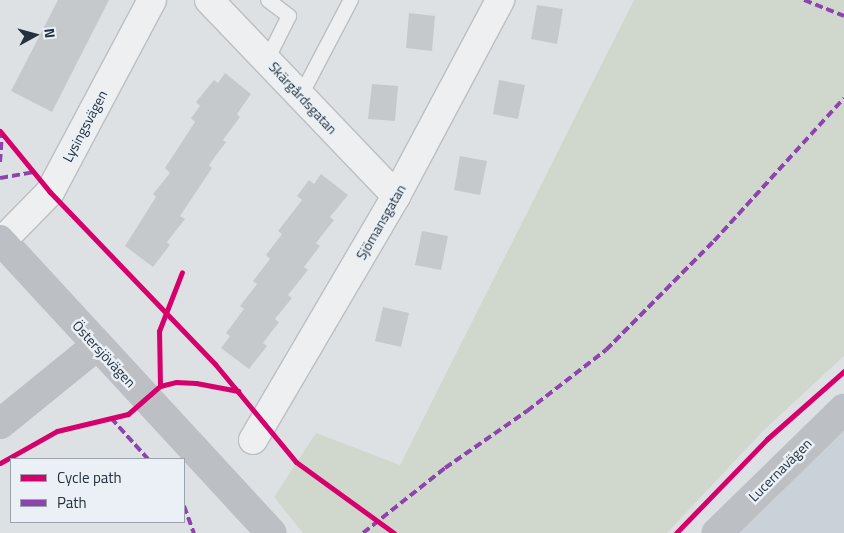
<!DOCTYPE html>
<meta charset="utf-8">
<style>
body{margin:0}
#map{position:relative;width:844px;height:533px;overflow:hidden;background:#dee1e4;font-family:"Titillium Web",sans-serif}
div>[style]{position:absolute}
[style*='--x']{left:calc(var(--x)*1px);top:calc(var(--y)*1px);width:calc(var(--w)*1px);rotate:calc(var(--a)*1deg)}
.built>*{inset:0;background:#cbd1d8}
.green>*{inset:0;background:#d0d8ce}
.building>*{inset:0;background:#c6c9cc}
.roads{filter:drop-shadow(1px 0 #bcbfc2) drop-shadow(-1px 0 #bcbfc2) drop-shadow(0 1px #bcbfc2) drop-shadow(0 -1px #bcbfc2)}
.lane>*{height:14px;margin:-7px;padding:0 7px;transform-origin:7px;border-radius:7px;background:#edeff1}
.street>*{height:28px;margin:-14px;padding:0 14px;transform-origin:14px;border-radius:14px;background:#edeff1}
.secondary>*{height:28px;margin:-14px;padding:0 14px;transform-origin:14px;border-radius:14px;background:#bcc0c4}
.quiet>*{height:4px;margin-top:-2px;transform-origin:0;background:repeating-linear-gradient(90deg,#8e44ad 0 8px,transparent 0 12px)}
.cycleway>*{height:5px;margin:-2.5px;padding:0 2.5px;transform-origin:2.5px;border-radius:2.5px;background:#d6006c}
span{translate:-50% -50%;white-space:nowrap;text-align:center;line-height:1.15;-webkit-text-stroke:5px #eaf0f5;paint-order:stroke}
.street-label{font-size:14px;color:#24303e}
.legend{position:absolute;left:10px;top:458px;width:175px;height:65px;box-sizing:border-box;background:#eaf0f5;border:1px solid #9ba3ac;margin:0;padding:6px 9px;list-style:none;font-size:15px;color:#24303e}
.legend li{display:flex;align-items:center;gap:10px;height:25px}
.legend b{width:25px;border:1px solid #9ba3ac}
.north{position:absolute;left:10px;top:10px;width:50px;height:50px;-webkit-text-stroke:4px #eaf0f5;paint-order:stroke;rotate:83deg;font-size:14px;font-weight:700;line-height:20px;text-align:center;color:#24303e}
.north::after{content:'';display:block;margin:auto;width:18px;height:22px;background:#24303e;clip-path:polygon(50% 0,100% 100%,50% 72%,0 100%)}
</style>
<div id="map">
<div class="built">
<i style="clip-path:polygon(844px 429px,844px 533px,730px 533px,780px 483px)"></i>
</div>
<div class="green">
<i style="clip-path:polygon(634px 0,844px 0,844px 356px,763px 431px,667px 533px,303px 533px,274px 497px,316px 433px,400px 465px)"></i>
</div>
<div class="building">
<i style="clip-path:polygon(58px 0,109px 0,52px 112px,11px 91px)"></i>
<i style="clip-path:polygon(537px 5px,563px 9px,557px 44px,531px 39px)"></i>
<i style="clip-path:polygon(409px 13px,435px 16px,432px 51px,406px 48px)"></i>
<i style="clip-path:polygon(225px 73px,251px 94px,237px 114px,240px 117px,223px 140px,226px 142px,209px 165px,212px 168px,180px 216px,185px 219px,167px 242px,170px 245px,153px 267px,125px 246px,156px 197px,153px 194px,170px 173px,165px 168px,195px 122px,191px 118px,200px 106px,196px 102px,214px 80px,218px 83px)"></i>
<i style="clip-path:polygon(499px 80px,525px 85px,518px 119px,493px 114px)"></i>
<i style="clip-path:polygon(372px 84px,398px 86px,395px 121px,368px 119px)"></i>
<i style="clip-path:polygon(460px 156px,487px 161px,480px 195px,454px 190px)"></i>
<i style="clip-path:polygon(321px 174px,348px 195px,330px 217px,334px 220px,316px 243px,320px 246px,304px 267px,308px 270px,288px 295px,292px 298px,275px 319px,279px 322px,263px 343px,267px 346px,249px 369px,221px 348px,230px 336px,226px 333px,244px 309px,240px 306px,257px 284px,253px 281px,270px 259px,266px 255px,282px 234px,278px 231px,302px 200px,297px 196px,309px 180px,314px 184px)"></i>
<i style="clip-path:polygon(422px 231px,448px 236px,441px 270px,415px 265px)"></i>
<i style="clip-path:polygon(383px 307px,409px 313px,401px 347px,375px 341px)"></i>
</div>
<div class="roads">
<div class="lane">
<i style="--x:267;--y:60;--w:49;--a:-63.4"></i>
<i style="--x:289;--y:16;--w:26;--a:-143"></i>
<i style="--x:300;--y:97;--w:110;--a:-62.3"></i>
</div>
<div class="street">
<i style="--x:209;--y:0;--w:271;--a:46.3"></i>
<i style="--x:2;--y:241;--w:69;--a:-45.6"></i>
<i style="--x:50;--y:192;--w:217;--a:-62"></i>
<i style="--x:253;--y:440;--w:283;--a:-59.6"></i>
<i style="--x:396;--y:196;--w:222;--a:-62"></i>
</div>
<div class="secondary">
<i style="--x:0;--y:239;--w:400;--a:47.3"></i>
<i style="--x:0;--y:424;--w:124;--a:-39.1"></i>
<i style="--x:717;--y:533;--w:177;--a:-44.3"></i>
</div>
</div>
<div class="quiet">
<i style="--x:804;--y:0;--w:43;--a:21.8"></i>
<i style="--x:0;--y:162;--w:27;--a:-86"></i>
<i style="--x:0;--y:178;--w:34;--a:-10"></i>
<i style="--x:111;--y:418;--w:55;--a:47.9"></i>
<i style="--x:184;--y:506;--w:29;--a:70"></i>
<i style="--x:363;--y:533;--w:105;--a:-38.4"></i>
<i style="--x:445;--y:468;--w:100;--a:-34.8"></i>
<i style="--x:527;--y:411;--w:100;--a:-37.7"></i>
<i style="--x:606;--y:350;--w:153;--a:-45.3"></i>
<i style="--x:714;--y:241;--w:193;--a:-47.7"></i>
</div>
<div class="cycleway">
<i style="--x:0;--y:131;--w:79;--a:50.7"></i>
<i style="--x:50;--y:192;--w:238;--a:46.2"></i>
<i style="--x:215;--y:364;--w:127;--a:50.4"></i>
<i style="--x:296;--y:462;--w:121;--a:35.9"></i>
<i style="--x:160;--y:386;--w:55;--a:-91"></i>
<i style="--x:159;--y:331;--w:63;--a:-68.7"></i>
<i style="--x:0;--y:463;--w:65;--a:-29.3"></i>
<i style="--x:57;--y:431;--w:73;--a:-13.5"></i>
<i style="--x:128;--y:414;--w:43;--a:-41.2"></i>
<i style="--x:160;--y:386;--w:16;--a:-14"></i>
<i style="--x:176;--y:382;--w:20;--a:3"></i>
<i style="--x:196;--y:383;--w:43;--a:10.8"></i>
<i style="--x:676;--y:533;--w:131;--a:-45.9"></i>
<i style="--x:767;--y:439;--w:103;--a:-41.4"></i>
</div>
<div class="street-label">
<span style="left:303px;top:98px;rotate:47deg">Skärgårdsgatan</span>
<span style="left:85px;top:126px;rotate:-62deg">Lysingsvägen</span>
<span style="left:381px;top:222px;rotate:-60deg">Sjömansgatan</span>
<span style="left:104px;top:354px;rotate:47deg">Östersjövägen</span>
<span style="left:780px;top:470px;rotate:-45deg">Lucernavägen</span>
</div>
<ul class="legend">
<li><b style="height:6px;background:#d6006c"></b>Cycle path</li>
<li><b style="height:6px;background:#8e44ad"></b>Path</li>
</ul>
<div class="north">N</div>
</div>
